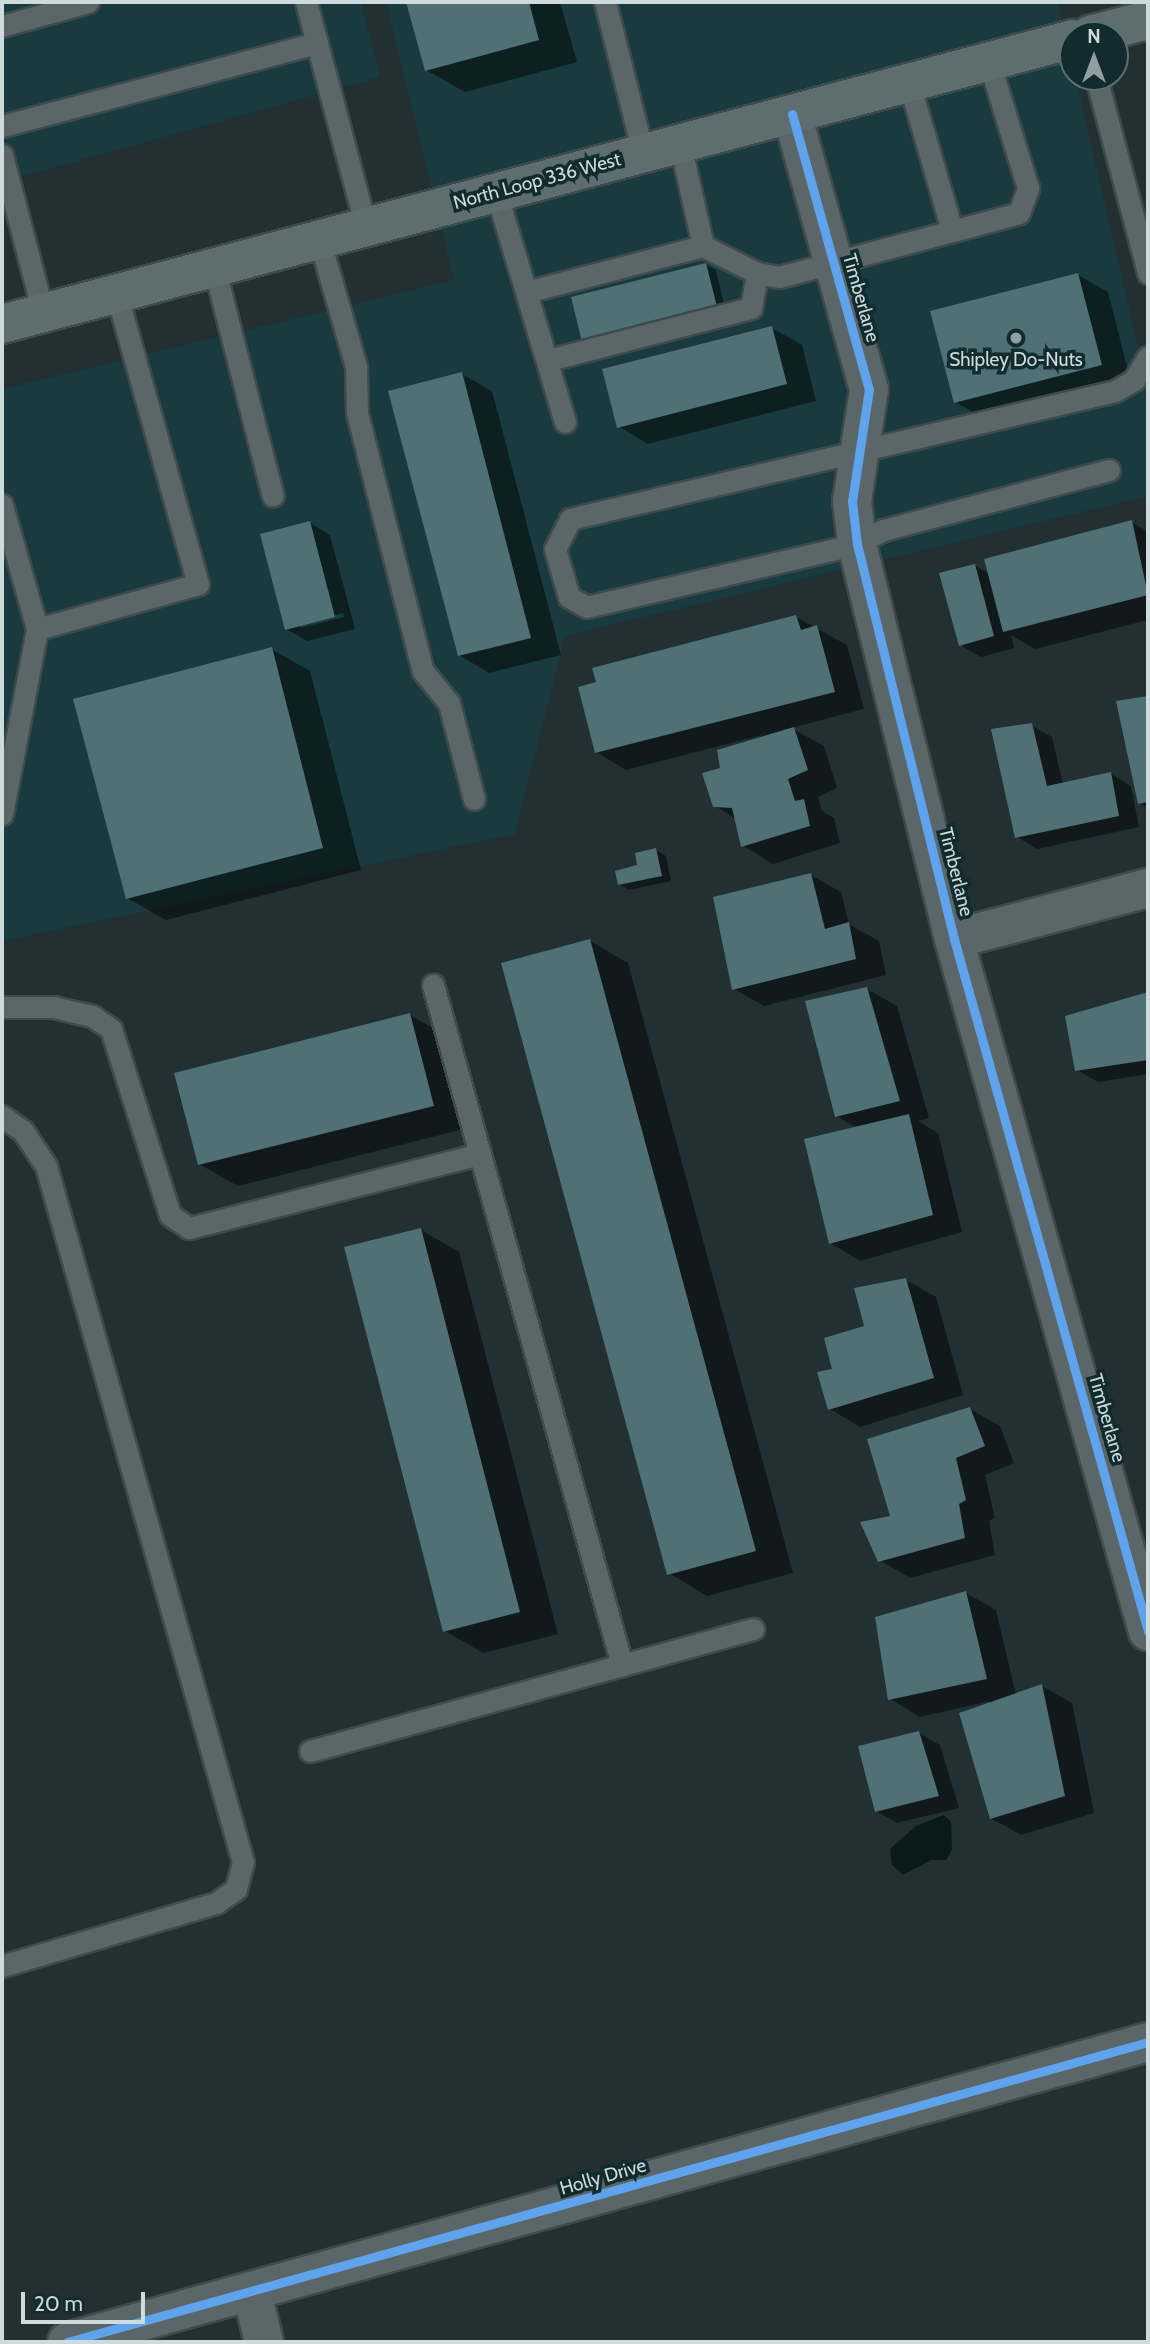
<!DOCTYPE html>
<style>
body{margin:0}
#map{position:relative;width:1150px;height:2344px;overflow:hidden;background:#223033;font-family:Cabin,sans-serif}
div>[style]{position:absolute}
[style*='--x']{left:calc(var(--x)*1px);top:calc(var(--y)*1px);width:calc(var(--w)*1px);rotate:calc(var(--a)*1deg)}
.built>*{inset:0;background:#193a3f}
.water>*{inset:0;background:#09191c}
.shadow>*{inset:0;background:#0007}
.building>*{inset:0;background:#4f7075}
.roads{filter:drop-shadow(2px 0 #3e4b4d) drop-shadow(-2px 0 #3e4b4d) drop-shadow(0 2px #3e4b4d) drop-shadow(0 -2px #3e4b4d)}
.service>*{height:21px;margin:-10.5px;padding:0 10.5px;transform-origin:10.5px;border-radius:10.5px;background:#5b6669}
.minor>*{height:38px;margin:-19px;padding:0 19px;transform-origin:19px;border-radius:19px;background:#5b6669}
.primary>*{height:38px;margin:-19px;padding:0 19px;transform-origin:19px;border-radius:19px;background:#5e6e70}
.cycleway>*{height:9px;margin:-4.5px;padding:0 4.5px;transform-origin:4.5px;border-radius:4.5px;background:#60a3ed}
.dots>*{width:19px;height:19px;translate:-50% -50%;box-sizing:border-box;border:4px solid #122b2f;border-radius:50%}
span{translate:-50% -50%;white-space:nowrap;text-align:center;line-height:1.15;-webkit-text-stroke:7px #122b2f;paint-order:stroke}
.street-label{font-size:19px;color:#cddbdd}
.poi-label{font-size:19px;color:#cddbdd}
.frame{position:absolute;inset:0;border:4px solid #cddbdd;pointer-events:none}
.north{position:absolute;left:1059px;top:21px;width:70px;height:70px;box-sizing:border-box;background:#122b2f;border:2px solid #5d7175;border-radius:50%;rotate:0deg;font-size:19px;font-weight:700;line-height:28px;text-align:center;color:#cddbdd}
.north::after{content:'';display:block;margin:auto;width:24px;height:32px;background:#919fa2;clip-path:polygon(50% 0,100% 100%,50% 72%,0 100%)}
.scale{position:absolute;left:21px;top:2292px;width:124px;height:32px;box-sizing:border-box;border:4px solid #cddbdd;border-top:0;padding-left:9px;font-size:21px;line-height:24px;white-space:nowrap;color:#cddbdd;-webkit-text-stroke:5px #122b2f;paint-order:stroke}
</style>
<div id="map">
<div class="built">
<i style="clip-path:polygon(2px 2px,361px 2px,380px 77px,2px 182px)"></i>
<i style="clip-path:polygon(386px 2px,1058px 2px,1148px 390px,1148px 496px,565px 636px,515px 834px,2px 941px,2px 389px,454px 280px)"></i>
</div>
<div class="water">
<i style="clip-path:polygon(944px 1815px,951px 1822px,952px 1850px,946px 1860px,931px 1860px,903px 1875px,892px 1865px,890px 1849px,916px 1826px)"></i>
</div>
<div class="shadow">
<i style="clip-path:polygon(408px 2px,560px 2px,577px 62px,465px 92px,426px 70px)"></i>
<i style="clip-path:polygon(706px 265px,716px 270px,726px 313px,584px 341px)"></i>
<i style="clip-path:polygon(1078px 275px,1108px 292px,1131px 382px,986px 419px,955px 402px)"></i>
<i style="clip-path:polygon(772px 328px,802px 345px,816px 401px,648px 444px,618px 426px)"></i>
<i style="clip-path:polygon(462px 374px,492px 391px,561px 655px,489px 673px,459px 655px)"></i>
<i style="clip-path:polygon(1132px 522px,1148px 532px,1148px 620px,1035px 649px,1011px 635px,1014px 648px,981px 657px,960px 645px,975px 566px,990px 574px)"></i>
<i style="clip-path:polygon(evenodd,310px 523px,330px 535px,355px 629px,307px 641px,286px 629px,310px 523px,343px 613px,344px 617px,300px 628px,300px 624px,343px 613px)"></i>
<i style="clip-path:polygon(796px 617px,847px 645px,864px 709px,791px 728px,824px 746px,837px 788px,818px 797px,822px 811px,834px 818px,840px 843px,773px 864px,743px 846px,736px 819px,715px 806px,722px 769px,762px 735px,626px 770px,596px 752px)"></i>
<i style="clip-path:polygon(271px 649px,310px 671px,361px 870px,166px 920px,127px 898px)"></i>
<i style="clip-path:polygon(1148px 698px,1148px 808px,1139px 803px,1118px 702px)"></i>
<i style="clip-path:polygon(1031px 725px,1052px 737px,1063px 784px,1111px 774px,1131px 786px,1139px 827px,1037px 849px,1017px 837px)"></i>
<i style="clip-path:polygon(656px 850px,666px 856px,671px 881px,629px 890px,619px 884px)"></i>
<i style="clip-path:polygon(811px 875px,841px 892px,849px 924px,879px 941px,886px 975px,764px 1006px,734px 989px)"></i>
<i style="clip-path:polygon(590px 941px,628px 963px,793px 1573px,707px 1596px,669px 1573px)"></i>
<i style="clip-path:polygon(867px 989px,897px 1006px,929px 1118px,918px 1121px,938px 1133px,962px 1232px,860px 1261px,830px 1243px,857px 1128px,836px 1116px)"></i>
<i style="clip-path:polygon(1148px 994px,1148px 1074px,1098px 1082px,1077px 1070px,1067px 1018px)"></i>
<i style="clip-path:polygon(410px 1015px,449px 1037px,472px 1127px,238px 1186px,199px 1164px)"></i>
<i style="clip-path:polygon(421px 1230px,459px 1252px,558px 1634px,483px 1653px,445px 1631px)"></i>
<i style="clip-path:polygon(906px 1280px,936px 1297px,963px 1395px,860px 1427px,830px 1409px,834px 1371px)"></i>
<i style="clip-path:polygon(970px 1409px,1000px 1426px,1014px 1463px,985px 1475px,995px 1518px,989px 1521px,995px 1555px,910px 1578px,879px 1560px,892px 1518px)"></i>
<i style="clip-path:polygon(966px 1593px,996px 1610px,1016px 1695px,1042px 1686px,1072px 1703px,1094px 1813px,1021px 1835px,991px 1818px,990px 1701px,920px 1717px,890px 1699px)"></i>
<i style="clip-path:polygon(919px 1733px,940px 1745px,959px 1808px,897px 1823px,876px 1811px)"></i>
</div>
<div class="building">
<i style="clip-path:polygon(406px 2px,529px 2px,539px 40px,425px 71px)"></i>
<i style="clip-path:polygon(706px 263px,717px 307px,582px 342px,571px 297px)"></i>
<i style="clip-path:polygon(1078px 273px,1102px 365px,954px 403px,930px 311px)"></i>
<i style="clip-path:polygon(772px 326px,787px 384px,617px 428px,602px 369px)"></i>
<i style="clip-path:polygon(462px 372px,531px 638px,458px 656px,388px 391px)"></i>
<i style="clip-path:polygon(1132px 520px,1148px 595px,1003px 632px,984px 559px)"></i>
<i style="clip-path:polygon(310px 521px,335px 617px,285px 630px,260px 534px)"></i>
<i style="clip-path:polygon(975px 564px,994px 636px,959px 646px,939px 573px)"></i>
<i style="clip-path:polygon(796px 615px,801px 630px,817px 625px,835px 692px,595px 753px,578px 687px,596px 682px,592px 668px)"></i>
<i style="clip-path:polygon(272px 647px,323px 848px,126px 899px,73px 699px)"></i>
<i style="clip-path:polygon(1148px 696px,1148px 802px,1138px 804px,1116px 701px)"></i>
<i style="clip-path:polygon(1032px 723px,1047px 786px,1111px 772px,1119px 816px,1015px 838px,991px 729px)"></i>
<i style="clip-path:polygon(794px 727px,808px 770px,788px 779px,795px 801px,804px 799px,810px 826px,741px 847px,732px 808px,713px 807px,702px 773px,720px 768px,717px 750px)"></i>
<i style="clip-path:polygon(656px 848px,662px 876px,618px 885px,615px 871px,637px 865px,635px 853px)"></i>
<i style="clip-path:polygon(811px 873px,825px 929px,849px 922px,856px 959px,732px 990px,713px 897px)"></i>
<i style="clip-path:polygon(590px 939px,756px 1551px,667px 1575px,501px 963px)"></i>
<i style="clip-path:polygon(867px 987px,900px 1101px,835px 1117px,805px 1001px)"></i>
<i style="clip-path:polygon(1148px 992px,1148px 1060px,1075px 1071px,1065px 1016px)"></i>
<i style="clip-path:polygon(410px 1013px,434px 1106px,198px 1165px,174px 1073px)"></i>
<i style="clip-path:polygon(909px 1114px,933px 1215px,829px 1244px,804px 1139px)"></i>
<i style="clip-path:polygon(421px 1228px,520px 1612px,443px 1632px,344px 1247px)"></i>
<i style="clip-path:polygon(906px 1278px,934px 1378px,828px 1410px,817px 1372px,832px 1369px,824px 1338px,864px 1326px,854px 1288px)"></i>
<i style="clip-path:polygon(970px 1407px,985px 1446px,956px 1458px,966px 1500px,959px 1504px,965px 1538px,878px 1562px,860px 1522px,890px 1516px,867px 1439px)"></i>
<i style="clip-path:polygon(966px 1591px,987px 1679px,888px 1700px,875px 1617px)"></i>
<i style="clip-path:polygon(1042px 1684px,1065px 1796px,990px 1819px,959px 1713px)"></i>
<i style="clip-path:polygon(919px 1731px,939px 1796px,875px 1812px,858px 1746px)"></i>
</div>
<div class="roads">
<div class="service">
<i style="--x:306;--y:2;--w:233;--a:75.1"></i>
<i style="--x:605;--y:2;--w:156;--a:75.9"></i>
<i style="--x:2;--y:26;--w:89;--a:-15.6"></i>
<i style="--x:1096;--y:77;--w:203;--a:75.1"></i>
<i style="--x:909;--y:83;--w:153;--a:73.7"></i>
<i style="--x:2;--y:126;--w:326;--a:-14.8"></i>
<i style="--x:680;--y:144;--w:105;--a:77.3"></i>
<i style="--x:703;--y:246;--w:60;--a:26.6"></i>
<i style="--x:757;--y:273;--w:22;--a:10"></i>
<i style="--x:779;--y:277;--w:248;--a:-14.9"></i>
<i style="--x:1019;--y:213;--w:27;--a:-70"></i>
<i style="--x:1028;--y:188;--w:132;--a:-107.2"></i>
<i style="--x:2;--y:155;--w:162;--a:75.4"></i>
<i style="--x:496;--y:192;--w:240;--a:73.3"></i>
<i style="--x:319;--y:239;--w:132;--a:73.8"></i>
<i style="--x:356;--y:366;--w:47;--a:88.8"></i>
<i style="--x:357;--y:413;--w:266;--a:75.7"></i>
<i style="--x:423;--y:671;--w:41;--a:50.9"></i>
<i style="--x:449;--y:703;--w:99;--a:75.4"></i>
<i style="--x:214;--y:267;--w:236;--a:75.6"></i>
<i style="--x:530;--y:291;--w:179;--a:-14.6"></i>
<i style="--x:548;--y:360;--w:210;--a:-14.4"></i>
<i style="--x:751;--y:308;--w:36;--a:-80"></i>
<i style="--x:1109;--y:470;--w:234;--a:165.1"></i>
<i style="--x:883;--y:530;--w:30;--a:152"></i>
<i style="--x:857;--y:544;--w:277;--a:166.9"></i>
<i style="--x:587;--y:607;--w:21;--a:-151"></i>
<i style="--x:569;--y:597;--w:50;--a:-106.3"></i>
<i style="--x:555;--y:549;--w:34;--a:-63"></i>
<i style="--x:570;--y:519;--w:560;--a:-13.22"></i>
<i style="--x:1115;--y:391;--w:22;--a:-30"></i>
<i style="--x:1134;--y:380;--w:27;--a:-59"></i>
<i style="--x:2;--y:505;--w:129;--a:74.2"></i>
<i style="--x:37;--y:629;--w:188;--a:100.7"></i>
<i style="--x:37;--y:629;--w:167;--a:-15.6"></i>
<i style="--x:198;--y:584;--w:302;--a:-105.7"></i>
<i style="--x:2;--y:1007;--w:51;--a:0"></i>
<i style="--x:53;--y:1007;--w:40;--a:13"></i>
<i style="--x:92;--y:1016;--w:23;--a:34"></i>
<i style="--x:111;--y:1029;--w:195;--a:72.4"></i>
<i style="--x:170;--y:1215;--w:23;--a:34"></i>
<i style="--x:189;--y:1228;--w:300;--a:-14.3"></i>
<i style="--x:2;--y:1116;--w:26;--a:36"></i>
<i style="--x:23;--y:1131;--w:42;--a:56.7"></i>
<i style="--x:46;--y:1166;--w:723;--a:74.2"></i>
<i style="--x:243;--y:1862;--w:28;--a:105"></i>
<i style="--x:236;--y:1889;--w:24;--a:145"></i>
<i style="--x:216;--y:1903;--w:223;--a:163.6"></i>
<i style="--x:622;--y:1665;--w:136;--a:-15.4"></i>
<i style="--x:310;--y:1751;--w:324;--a:-15.4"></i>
<i style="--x:622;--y:1665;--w:706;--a:-105.53"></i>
</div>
<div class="minor">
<i style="--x:792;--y:114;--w:286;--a:74.4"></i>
<i style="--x:869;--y:389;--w:113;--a:98.6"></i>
<i style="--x:852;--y:501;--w:43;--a:83.4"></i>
<i style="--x:857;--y:544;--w:407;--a:76.2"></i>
<i style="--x:954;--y:939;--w:719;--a:74.34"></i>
<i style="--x:954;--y:939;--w:201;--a:-14.7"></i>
<i style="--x:252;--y:2293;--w:50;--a:76.2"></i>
<i style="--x:67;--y:2342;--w:1122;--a:-15.51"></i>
</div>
<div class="primary">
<i style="--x:1090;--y:35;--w:60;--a:-14.5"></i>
<i style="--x:2;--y:324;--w:1108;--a:-14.9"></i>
</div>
</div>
<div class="cycleway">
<i style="--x:792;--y:114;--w:286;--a:74.4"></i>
<i style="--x:869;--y:389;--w:113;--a:98.6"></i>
<i style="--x:852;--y:501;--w:43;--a:83.4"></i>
<i style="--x:857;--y:544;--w:407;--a:76.2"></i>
<i style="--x:954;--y:939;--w:719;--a:74.34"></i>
<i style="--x:67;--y:2342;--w:1122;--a:-15.51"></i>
</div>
<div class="dots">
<i style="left:1016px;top:338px;background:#919fa2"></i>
</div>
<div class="street-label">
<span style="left:537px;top:181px;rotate:-15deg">North Loop 336 West</span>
<span style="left:861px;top:298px;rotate:74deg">Timberlane</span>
<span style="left:956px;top:872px;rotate:76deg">Timberlane</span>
<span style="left:1107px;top:1418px;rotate:74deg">Timberlane</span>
<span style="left:603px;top:2177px;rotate:-16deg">Holly Drive</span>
</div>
<div class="poi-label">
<span style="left:1016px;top:360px">Shipley Do-Nuts</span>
</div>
<div class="frame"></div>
<div class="north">N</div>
<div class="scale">20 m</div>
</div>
